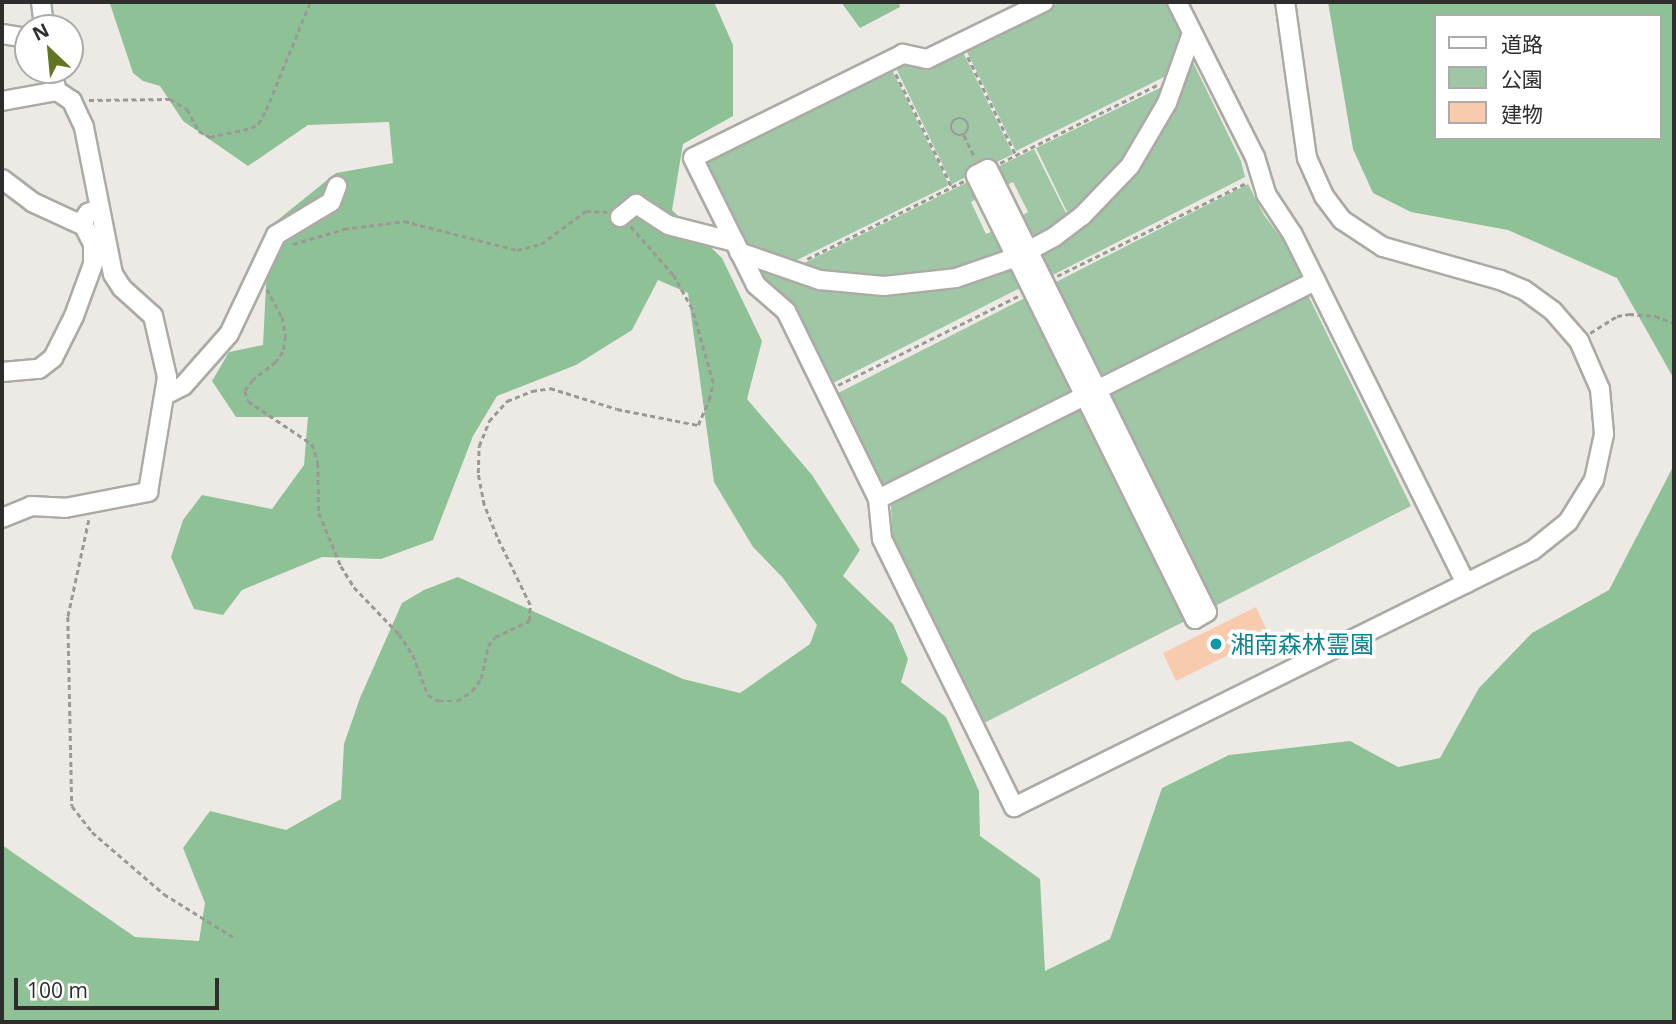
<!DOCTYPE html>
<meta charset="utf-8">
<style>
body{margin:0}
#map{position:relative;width:1676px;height:1024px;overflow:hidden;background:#edeae5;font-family:"Open Sans","Noto Sans JP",sans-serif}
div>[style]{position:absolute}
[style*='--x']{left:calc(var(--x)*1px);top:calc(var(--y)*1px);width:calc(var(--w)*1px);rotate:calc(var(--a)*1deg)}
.green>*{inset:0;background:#a0c7a5}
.forest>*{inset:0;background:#8ec196}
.building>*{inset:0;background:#f9cbae}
.path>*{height:2.5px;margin-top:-1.25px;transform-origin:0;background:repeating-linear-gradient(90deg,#9b9995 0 5px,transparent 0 8.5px)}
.path>.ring{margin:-1.25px;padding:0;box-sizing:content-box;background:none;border:2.5px solid #9b9995;border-radius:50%}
.roads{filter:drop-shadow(2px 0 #acaaa5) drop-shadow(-2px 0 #acaaa5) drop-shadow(0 2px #acaaa5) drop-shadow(0 -2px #acaaa5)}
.minor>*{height:18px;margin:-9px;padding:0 9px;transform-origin:9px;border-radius:9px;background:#fff}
.dots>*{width:19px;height:19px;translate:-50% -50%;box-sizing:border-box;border:4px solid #fff;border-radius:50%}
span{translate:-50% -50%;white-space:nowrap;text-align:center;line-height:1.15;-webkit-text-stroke:7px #fff;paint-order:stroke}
.culture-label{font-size:24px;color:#0d838f}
.left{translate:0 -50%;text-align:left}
.frame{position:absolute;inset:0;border:4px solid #2e2d2b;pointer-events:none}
.legend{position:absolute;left:1434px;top:14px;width:228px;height:126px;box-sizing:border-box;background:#fff;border:2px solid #ababaa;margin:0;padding:9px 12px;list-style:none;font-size:21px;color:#2e2d2b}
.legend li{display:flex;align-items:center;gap:14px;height:35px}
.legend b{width:35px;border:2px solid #ababaa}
.north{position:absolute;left:14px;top:14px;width:70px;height:70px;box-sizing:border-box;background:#fff;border:2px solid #ababaa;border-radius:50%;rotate:334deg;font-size:19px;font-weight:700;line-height:28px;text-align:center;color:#2e2d2b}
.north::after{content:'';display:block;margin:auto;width:24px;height:32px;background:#627525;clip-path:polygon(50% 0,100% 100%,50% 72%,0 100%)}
.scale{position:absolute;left:14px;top:978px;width:205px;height:32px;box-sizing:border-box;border:4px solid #2e2d2b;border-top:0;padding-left:9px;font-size:21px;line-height:24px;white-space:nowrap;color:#2e2d2b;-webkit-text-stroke:5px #fff;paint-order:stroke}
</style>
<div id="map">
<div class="green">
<i style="clip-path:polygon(1061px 2px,1168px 2px,1183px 32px,1172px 73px,1016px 151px,965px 48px)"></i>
<i style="clip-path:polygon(962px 50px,1013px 154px,952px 184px,895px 66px,903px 62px,925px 68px)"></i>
<i style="clip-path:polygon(1190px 56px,1241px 161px,1245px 177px,1047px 278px,1036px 255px,1099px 210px)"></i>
<i style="clip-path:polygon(891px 68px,949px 185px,787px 265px,748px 250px,705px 162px)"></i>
<i style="clip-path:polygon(1168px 84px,1128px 158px,1070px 218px,1036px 148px)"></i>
<i style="clip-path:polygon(1034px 149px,1069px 219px,1029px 244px,1016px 219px,1028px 212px,1013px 182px,1000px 188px,991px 170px)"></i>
<i style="clip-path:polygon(974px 179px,982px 196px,971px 202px,986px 234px,998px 229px,1010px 254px,954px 274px,864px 281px,796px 267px)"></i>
<i style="clip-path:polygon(1248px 184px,1264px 215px,1283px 240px,1302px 279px,1100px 382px,1052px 284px)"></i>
<i style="clip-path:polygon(1016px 264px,1026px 285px,833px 383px,797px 308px,765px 284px,758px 269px,807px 284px,867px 293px,898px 293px,952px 285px)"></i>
<i style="clip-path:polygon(1307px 293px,1411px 506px,1213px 607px,1106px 395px)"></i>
<i style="clip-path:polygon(1031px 295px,1079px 393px,885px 491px,838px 393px)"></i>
<i style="clip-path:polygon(1085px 406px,1175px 590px,1174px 599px,1185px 621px,982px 724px,892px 538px,891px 505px)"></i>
</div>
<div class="forest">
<i style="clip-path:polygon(113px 2px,714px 2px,733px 45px,733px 116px,683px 144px,672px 210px,722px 258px,762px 341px,747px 399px,812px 475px,860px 550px,843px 576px,893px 624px,908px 659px,901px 682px,946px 717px,979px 791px,980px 836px,1040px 879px,1045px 971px,1110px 939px,1162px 788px,1229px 755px,1350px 741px,1398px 767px,1440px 758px,1479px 688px,1532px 633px,1609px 590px,1674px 465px,1674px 1022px,2px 1022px,2px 845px,135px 937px,199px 941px,205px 903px,183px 848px,210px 811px,286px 830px,341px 799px,344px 744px,360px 698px,402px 603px,424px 590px,458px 577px,683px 679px,740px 693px,810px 644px,817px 625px,783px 578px,753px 547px,714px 482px,688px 293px,658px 280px,632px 330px,576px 365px,497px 396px,473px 436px,433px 540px,381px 559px,322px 557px,242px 590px,223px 615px,194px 609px,171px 557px,183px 520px,202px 495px,272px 509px,304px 465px,308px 417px,236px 417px,212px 381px,229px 352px,263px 345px,269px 227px,336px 173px,393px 163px,389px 122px,308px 125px,248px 166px,183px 121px,160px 86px,143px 81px,133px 73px,110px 4px)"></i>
<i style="clip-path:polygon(841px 2px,899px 2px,900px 7px,860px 28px)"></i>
<i style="clip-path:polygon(evenodd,1328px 2px,1674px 2px,1674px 379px,1617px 278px,1508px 230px,1411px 212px,1373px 193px,1353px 149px,1328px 2px,1436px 16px,1660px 16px,1660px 138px,1436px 138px,1436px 16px)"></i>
</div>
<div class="building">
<i style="clip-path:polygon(1256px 607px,1269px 635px,1176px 681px,1163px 653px)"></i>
</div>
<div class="path">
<i style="--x:968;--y:57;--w:109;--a:63.9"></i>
<i style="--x:896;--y:74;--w:126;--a:63.6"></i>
<i style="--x:89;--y:100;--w:81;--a:-0.7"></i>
<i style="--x:170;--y:99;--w:20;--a:30"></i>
<i style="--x:187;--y:109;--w:25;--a:61"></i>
<i style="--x:199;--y:131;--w:13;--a:29"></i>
<i style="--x:210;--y:137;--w:42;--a:-12.4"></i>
<i style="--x:251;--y:128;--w:8;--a:-30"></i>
<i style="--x:258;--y:124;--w:16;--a:-60"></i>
<i style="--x:266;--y:110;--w:117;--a:-67.8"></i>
<i class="ring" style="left:951px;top:118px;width:15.5px;height:15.5px"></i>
<i style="--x:964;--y:135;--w:25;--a:64"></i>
<i style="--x:1000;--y:163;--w:175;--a:-26.4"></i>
<i style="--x:293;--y:244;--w:53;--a:-16.4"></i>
<i style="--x:344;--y:229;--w:61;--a:-7.6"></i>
<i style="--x:404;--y:221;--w:117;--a:14.4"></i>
<i style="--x:517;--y:250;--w:25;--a:-14"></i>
<i style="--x:541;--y:244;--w:56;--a:-36.3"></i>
<i style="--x:586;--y:211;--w:21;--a:3"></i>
<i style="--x:807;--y:259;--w:175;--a:-26.4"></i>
<i style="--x:1057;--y:276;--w:211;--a:-26.2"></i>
<i style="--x:267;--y:289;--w:32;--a:62"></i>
<i style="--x:282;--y:317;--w:19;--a:78"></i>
<i style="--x:286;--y:336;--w:16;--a:101"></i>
<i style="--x:283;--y:352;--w:12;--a:125"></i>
<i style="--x:276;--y:362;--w:29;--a:142"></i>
<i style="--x:253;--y:380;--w:14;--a:126"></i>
<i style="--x:245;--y:391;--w:10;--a:73"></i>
<i style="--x:248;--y:401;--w:77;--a:33.9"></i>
<i style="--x:312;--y:444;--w:20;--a:72"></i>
<i style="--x:318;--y:463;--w:50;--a:88.9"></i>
<i style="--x:319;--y:513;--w:57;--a:67.5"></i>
<i style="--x:341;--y:566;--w:25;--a:58"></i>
<i style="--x:354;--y:587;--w:65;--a:46.2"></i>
<i style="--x:399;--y:634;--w:25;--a:56"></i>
<i style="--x:413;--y:655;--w:43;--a:69.4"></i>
<i style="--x:428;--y:695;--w:13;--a:29"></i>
<i style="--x:439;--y:701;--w:18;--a:0"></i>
<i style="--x:457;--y:701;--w:18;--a:-34"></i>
<i style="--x:472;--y:691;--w:15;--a:-53"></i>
<i style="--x:481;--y:679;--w:34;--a:-78"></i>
<i style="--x:488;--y:646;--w:11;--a:-52"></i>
<i style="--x:495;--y:637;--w:38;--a:-25"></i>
<i style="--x:529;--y:621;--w:16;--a:-86"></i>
<i style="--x:530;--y:605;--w:76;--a:-115.9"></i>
<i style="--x:497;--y:537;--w:35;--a:-112"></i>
<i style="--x:484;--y:505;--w:33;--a:-101"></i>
<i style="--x:478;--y:473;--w:27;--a:-88"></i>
<i style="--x:479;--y:446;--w:27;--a:-68"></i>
<i style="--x:489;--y:421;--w:27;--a:-48"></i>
<i style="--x:507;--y:401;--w:27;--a:-22"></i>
<i style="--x:532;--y:391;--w:18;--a:-9"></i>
<i style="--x:550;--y:388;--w:70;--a:17.4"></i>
<i style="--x:617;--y:409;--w:83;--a:11.2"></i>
<i style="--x:698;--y:425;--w:27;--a:-66"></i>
<i style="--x:709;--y:400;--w:17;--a:-77"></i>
<i style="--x:713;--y:383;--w:77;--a:-105.8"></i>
<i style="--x:692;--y:309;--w:39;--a:-119"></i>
<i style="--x:673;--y:275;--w:65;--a:-131.3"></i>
<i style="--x:1590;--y:333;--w:32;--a:-32"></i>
<i style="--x:1617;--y:316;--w:12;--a:-9"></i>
<i style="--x:1629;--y:314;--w:26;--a:4"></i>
<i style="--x:1655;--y:316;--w:20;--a:20"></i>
<i style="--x:838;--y:385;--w:203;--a:-26.3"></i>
<i style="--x:89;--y:520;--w:99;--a:102.2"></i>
<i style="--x:68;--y:617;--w:189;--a:88.8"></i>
<i style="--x:72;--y:806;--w:33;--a:52"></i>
<i style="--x:92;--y:832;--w:95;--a:40.7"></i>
<i style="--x:164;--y:894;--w:84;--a:31.8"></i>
</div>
<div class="roads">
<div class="minor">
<i style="--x:41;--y:2;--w:26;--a:83"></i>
<i style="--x:1044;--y:2;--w:130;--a:154"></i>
<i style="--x:927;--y:59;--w:25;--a:-168"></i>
<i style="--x:903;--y:54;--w:234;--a:153.7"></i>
<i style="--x:693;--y:158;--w:142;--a:63.6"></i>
<i style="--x:756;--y:285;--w:40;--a:41"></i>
<i style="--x:786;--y:311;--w:209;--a:63.9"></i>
<i style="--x:878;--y:499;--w:40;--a:84.3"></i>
<i style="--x:882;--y:539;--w:299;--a:63.8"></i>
<i style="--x:1014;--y:807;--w:579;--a:-26.34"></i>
<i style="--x:1533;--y:550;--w:45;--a:-38.7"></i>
<i style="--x:1568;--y:522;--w:49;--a:-58.2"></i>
<i style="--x:1594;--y:480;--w:47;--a:-77.7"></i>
<i style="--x:1604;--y:434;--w:45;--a:-95.1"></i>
<i style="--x:1600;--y:389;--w:52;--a:-113.6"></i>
<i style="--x:1579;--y:341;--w:40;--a:-131"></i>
<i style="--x:1553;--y:311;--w:36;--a:-144"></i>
<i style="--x:1524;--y:290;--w:26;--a:-157"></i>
<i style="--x:1500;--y:280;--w:122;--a:-164.2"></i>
<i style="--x:1383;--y:247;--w:49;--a:-146.6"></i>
<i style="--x:1342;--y:220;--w:30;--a:-127"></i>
<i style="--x:1324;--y:196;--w:42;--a:-114.1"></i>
<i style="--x:1307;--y:158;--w:158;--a:-98"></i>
<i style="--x:1177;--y:2;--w:174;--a:63.3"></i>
<i style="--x:1255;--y:157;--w:39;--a:73"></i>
<i style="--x:1266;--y:194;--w:49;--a:56.6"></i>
<i style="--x:1293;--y:235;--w:389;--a:63.6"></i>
<i style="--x:2;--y:34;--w:26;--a:9"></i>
<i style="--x:2;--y:101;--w:56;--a:-10.3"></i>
<i style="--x:988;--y:169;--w:494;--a:63.7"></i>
<i style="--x:1207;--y:612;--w:14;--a:150"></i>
<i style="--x:1195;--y:619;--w:495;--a:-116.3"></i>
<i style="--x:976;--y:175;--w:13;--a:-27"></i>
<i style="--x:2;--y:179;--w:38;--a:37"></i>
<i style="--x:32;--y:202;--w:57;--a:24.8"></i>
<i style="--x:620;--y:217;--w:21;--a:-39"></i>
<i style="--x:636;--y:204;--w:38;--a:33"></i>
<i style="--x:668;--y:225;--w:69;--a:14.2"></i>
<i style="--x:739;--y:252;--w:86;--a:19.1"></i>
<i style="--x:820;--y:280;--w:64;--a:5.4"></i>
<i style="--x:884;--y:286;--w:72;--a:-6.3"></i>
<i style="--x:956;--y:278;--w:65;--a:-19"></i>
<i style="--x:1017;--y:257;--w:42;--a:-28.4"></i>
<i style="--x:1054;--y:237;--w:35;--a:-37"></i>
<i style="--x:1082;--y:216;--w:69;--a:-46.2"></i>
<i style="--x:1130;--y:166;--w:73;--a:-59.6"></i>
<i style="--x:1167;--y:103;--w:74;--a:-70.3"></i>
<i style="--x:2;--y:372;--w:37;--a:-5"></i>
<i style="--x:39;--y:369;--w:18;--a:-38"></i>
<i style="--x:53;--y:358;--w:47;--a:-63.4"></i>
<i style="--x:74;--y:316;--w:55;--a:-69.9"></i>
<i style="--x:93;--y:264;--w:20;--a:-90"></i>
<i style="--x:93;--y:244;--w:20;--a:-117"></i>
<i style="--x:84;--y:226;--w:7;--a:-90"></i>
<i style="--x:84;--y:219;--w:7;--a:-56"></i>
<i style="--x:88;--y:213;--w:12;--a:-20"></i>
<i style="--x:165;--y:395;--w:20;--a:-27"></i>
<i style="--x:183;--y:386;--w:69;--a:-48.5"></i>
<i style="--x:229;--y:334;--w:110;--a:-64.6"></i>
<i style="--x:276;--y:235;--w:64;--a:-31"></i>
<i style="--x:331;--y:202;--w:17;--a:-69"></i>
<i style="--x:878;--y:499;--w:489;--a:-26.5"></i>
<i style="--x:2;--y:518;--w:31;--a:-22"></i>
<i style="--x:31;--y:506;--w:34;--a:3"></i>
<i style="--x:65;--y:508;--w:85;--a:-10.9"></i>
<i style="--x:148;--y:492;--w:117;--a:-80.6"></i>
<i style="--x:167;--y:377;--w:63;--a:-102.9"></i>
<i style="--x:153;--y:316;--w:42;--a:-137.9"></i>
<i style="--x:122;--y:288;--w:17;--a:-123"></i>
<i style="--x:113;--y:274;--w:150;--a:-101.2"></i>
<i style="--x:84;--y:127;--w:29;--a:-115"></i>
<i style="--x:72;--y:101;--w:18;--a:-146"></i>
<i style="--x:57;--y:91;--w:22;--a:-106"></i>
</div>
</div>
<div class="dots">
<i style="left:1216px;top:644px;background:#0f9aa8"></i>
</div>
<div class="culture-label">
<span class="left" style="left:1230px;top:644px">湘南森林霊園</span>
</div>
<div class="frame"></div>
<ul class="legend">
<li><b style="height:9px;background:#fff"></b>道路</li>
<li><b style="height:19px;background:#a0c7a5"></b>公園</li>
<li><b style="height:19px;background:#f9cbae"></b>建物</li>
</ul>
<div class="north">N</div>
<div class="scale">100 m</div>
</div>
